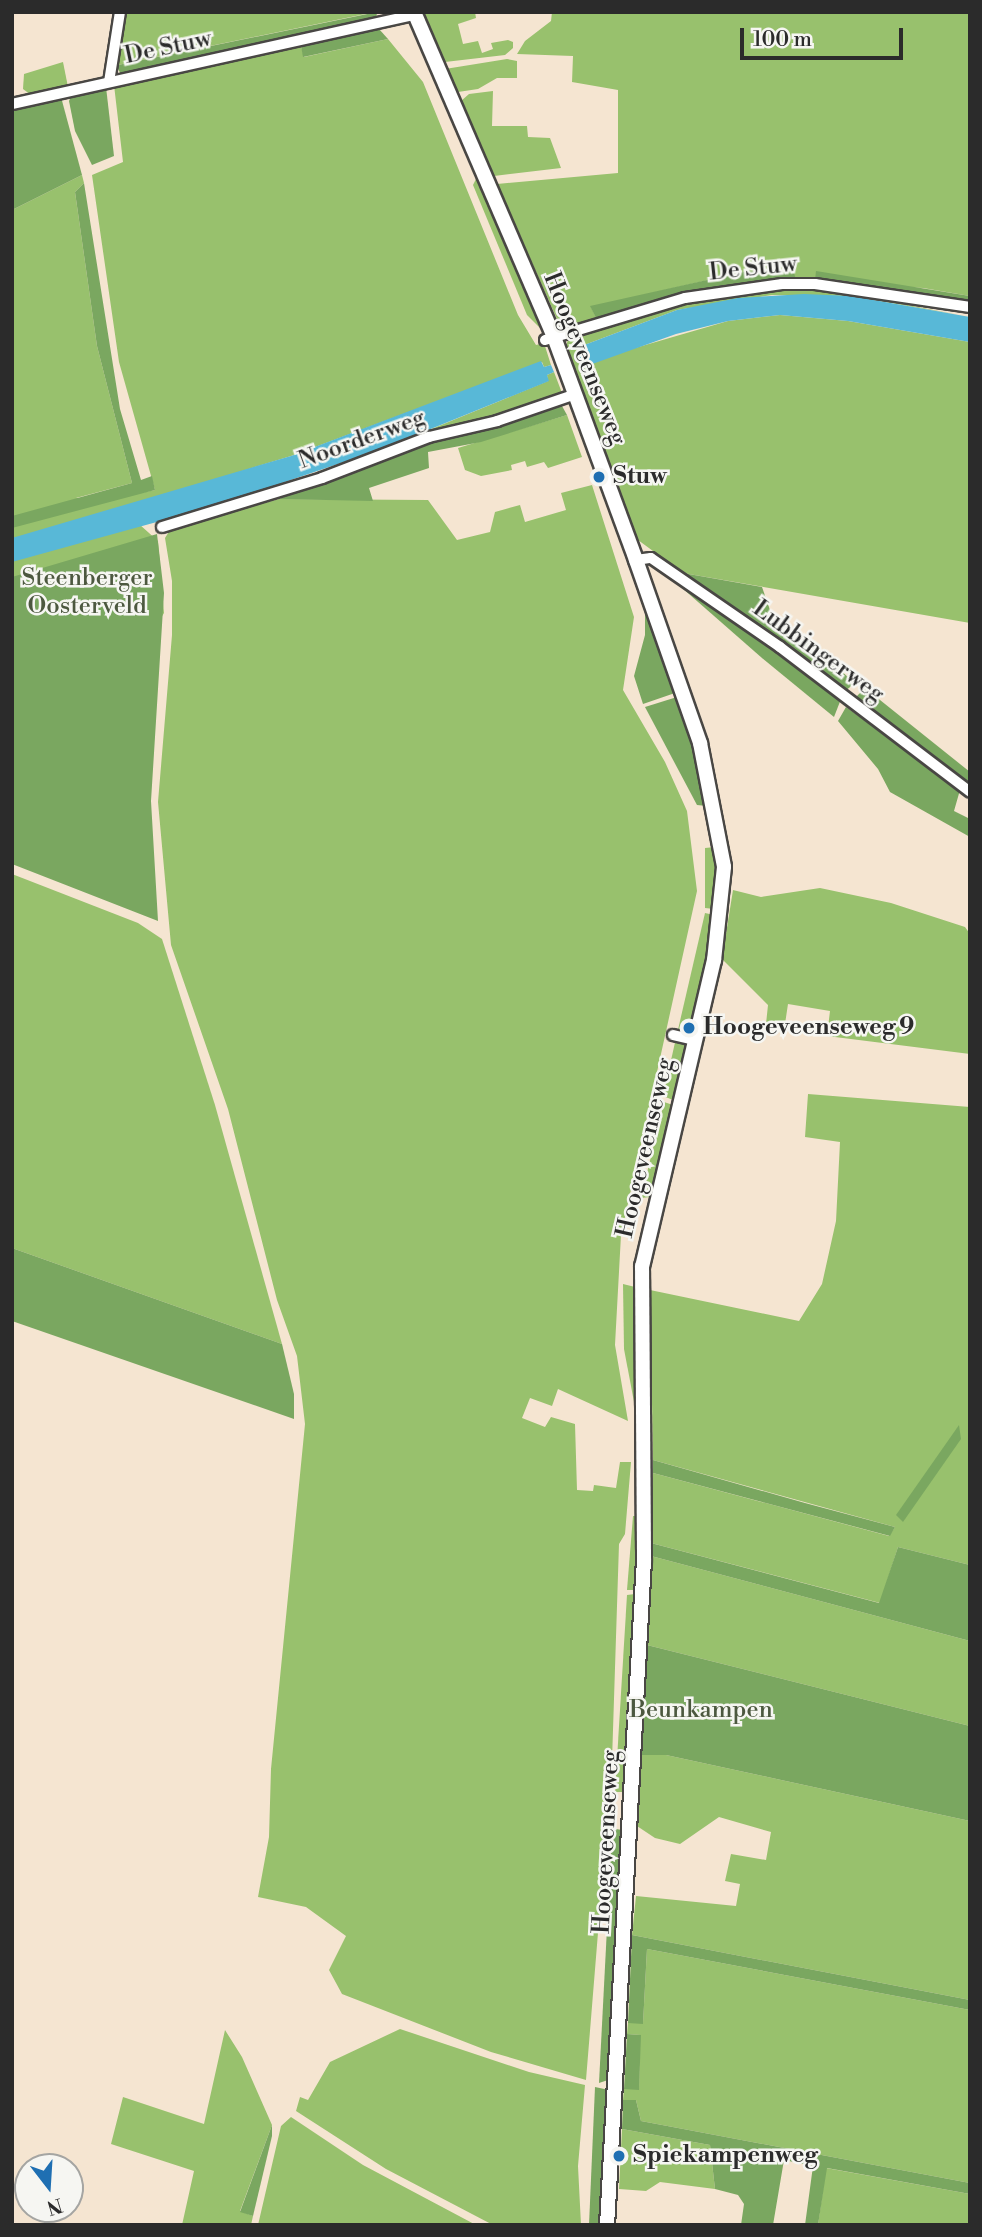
<!DOCTYPE html>
<style>
body{margin:0}
#map{position:relative;width:982px;height:2237px;overflow:hidden;background:#f5e5d1;font-family:"Libre Bodoni",serif}
div>[style]{position:absolute}
[style*='--x']{left:calc(var(--x)*1px);top:calc(var(--y)*1px);width:calc(var(--w)*1px);rotate:calc(var(--a)*1deg)}
.green>*{inset:0;background:#98c16d}
.forest>*{inset:0;background:#7aa760}
.water>*{inset:0;background:#58b8d7}
.roads{filter:drop-shadow(2px 0 #494744) drop-shadow(-2px 0 #494744) drop-shadow(0 2px #494744) drop-shadow(0 -2px #494744)}
.minor>*{height:10px;margin:-5px;padding:0 5px;transform-origin:5px;border-radius:5px;background:#fff}
.major>*{height:14px;margin:-7px;padding:0 7px;transform-origin:7px;border-radius:7px;background:#fff}
.dots>*{width:19px;height:19px;translate:-50% -50%;box-sizing:border-box;border:4px solid #f6f6f2;border-radius:50%}
span{translate:-50% -50%;white-space:nowrap;text-align:center;line-height:1.15;-webkit-text-stroke:5px #f6f6f2;paint-order:stroke}
.street-label{font-size:24px;color:#2b2b2b}
.poi-label{font-size:24px;color:#2b2b2b;font-weight:700}
.left{translate:0 -50%;text-align:left}
.park-label{font-size:24px;color:#4c583f}
.frame{position:absolute;inset:0;border:14px solid #2b2b2b;pointer-events:none}
.north{position:absolute;left:14px;top:2153px;width:70px;height:70px;box-sizing:border-box;background:#f6f6f2;border:2px solid #a5a5a2;border-radius:50%;rotate:163deg;font-size:19px;font-weight:700;line-height:28px;text-align:center;color:#2b2b2b}
.north::after{content:'';display:block;margin:auto;width:24px;height:32px;background:#1f6fb2;clip-path:polygon(50% 0,100% 100%,50% 72%,0 100%)}
.scale{position:absolute;left:740px;top:28px;width:163px;height:32px;box-sizing:border-box;border:4px solid #2b2b2b;border-top:0;padding-left:9px;font-size:21px;line-height:24px;white-space:nowrap;color:#2b2b2b;-webkit-text-stroke:5px #f6f6f2;paint-order:stroke}
</style>
<div id="map">
<div class="green">
<i style="clip-path:polygon(126px 12px,375px 12px,118px 65px)"></i>
<i style="clip-path:polygon(420px 12px,475px 12px,476px 18px,458px 24px,463px 44px,478px 41px,482px 53px,493px 49px,491px 43px,508px 40px,513px 42px,513px 48px,505px 55px,445px 62px)"></i>
<i style="clip-path:polygon(552px 12px,970px 12px,970px 296px,923px 288px,796px 280px,786px 263px,780px 270px,743px 272px,591px 307px,597px 320px,561px 328px,497px 184px,618px 173px,618px 90px,572px 82px,573px 56px,517px 54px,525px 41px,551px 21px)"></i>
<i style="clip-path:polygon(388px 39px,423px 82px,518px 315px,536px 345px,544px 343px,551px 365px,544px 367px,542px 362px,291px 456px,121px 508px,158px 541px,164px 613px,12px 864px,12px 210px,82px 175px,84px 183px,75px 192px,97px 346px,132px 483px,76px 498px,111px 499px,155px 490px,119px 362px,92px 175px,123px 162px,114px 85px,301px 46px,304px 57px)"></i>
<i style="clip-path:polygon(507px 59px,517px 61px,517px 78px,497px 78px,478px 89px,458px 92px,445px 69px)"></i>
<i style="clip-path:polygon(63px 62px,68px 87px,31px 95px,23px 89px,24px 74px)"></i>
<i style="clip-path:polygon(493px 91px,492px 126px,527px 126px,528px 137px,550px 138px,561px 168px,494px 176px,461px 101px,469px 94px)"></i>
<i style="clip-path:polygon(476px 179px,481px 180px,544px 332px,527px 315px,473px 185px)"></i>
<i style="clip-path:polygon(815px 287px,959px 315px,851px 296px,772px 295px,677px 310px,579px 347px,635px 348px,728px 321px,780px 315px,848px 321px,970px 342px,970px 623px,683px 573px,638px 540px,564px 351px,568px 340px,718px 294px)"></i>
<i style="clip-path:polygon(554px 372px,562px 393px,497px 417px,429px 430px,548px 381px,547px 375px)"></i>
<i style="clip-path:polygon(567px 415px,582px 457px,548px 468px,544px 462px,527px 467px,525px 461px,511px 465px,512px 470px,481px 476px,465px 470px,458px 448px)"></i>
<i style="clip-path:polygon(592px 485px,634px 617px,623px 690px,665px 762px,687px 811px,697px 891px,621px 1235px,615px 1345px,628px 1421px,558px 1389px,552px 1406px,530px 1398px,522px 1418px,545px 1427px,551px 1417px,575px 1424px,577px 1490px,593px 1491px,594px 1485px,616px 1488px,620px 1462px,631px 1462px,625px 1534px,619px 1544px,612px 1761px,586px 2080px,491px 2052px,342px 1994px,329px 1970px,346px 1936px,306px 1907px,258px 1897px,269px 1837px,271px 1769px,305px 1424px,297px 1356px,277px 1300px,228px 1109px,171px 945px,158px 802px,172px 635px,172px 581px,165px 538px,170px 530px,279px 499px,428px 500px,457px 540px,490px 532px,495px 512px,520px 505px,525px 522px,566px 510px,561px 493px)"></i>
<i style="clip-path:polygon(715px 847px,718px 869px,714px 909px,705px 908px,705px 848px)"></i>
<i style="clip-path:polygon(12px 874px,138px 923px,162px 939px,215px 1105px,282px 1344px,12px 1248px)"></i>
<i style="clip-path:polygon(820px 888px,891px 903px,965px 927px,970px 934px,970px 1054px,827px 1036px,830px 1011px,788px 1004px,785px 1024px,766px 1024px,768px 1005px,722px 959px,733px 890px,761px 897px)"></i>
<i style="clip-path:polygon(705px 913px,714px 915px,713px 933px,690px 1034px,677px 1034px)"></i>
<i style="clip-path:polygon(676px 1038px,687px 1044px,673px 1100px,663px 1096px)"></i>
<i style="clip-path:polygon(808px 1094px,970px 1107px,970px 1565px,898px 1547px,880px 1603px,651px 1543px,653px 1473px,889px 1536px,895px 1527px,653px 1460px,650px 1290px,799px 1321px,822px 1284px,836px 1221px,840px 1142px,805px 1137px)"></i>
<i style="clip-path:polygon(664px 1102px,673px 1105px,650px 1197px,641px 1198px)"></i>
<i style="clip-path:polygon(623px 1284px,635px 1287px,638px 1423px,624px 1349px)"></i>
<i style="clip-path:polygon(633px 1516px,639px 1516px,635px 1590px,627px 1590px)"></i>
<i style="clip-path:polygon(651px 1556px,970px 1641px,970px 1726px,647px 1645px)"></i>
<i style="clip-path:polygon(635px 1594px,626px 1792px,615px 1792px,627px 1595px)"></i>
<i style="clip-path:polygon(641px 1755px,666px 1755px,970px 1821px,970px 2000px,632px 1935px,636px 1896px,736px 1906px,740px 1884px,725px 1881px,731px 1854px,766px 1860px,771px 1832px,719px 1817px,680px 1844px,655px 1838px,637px 1826px)"></i>
<i style="clip-path:polygon(647px 1949px,970px 2010px,970px 2183px,641px 2121px,636px 2100px,623px 2100px,624px 2089px,639px 2089px,640px 2035px,627px 2034px,628px 2023px,643px 2023px)"></i>
<i style="clip-path:polygon(400px 2029px,529px 2072px,585px 2085px,578px 2166px,581px 2225px,493px 2225px,386px 2169px,296px 2111px,300px 2097px,308px 2100px,330px 2062px)"></i>
<i style="clip-path:polygon(225px 2030px,242px 2057px,272px 2125px,240px 2211px,253px 2216px,251px 2225px,182px 2225px,194px 2171px,111px 2144px,123px 2097px,204px 2124px)"></i>
<i style="clip-path:polygon(291px 2117px,363px 2165px,476px 2225px,258px 2225px,281px 2126px)"></i>
<i style="clip-path:polygon(622px 2129px,710px 2145px,715px 2189px,660px 2182px,646px 2191px,619px 2189px)"></i>
<i style="clip-path:polygon(826px 2168px,970px 2194px,970px 2225px,818px 2225px)"></i>
</div>
<div class="forest">
<i style="clip-path:polygon(377px 12px,376px 21px,122px 76px,118px 69px,118px 65px)"></i>
<i style="clip-path:polygon(379px 29px,388px 39px,303px 57px,301px 46px)"></i>
<i style="clip-path:polygon(106px 87px,114px 156px,92px 165px,75px 131px,69px 101px,72px 94px)"></i>
<i style="clip-path:polygon(61px 97px,82px 175px,12px 210px,12px 110px)"></i>
<i style="clip-path:polygon(84px 183px,120px 409px,141px 480px,152px 476px,155px 490px,12px 528px,12px 516px,132px 483px,97px 346px,75px 192px)"></i>
<i style="clip-path:polygon(791px 262px,796px 280px,682px 293px,597px 320px,590px 306px,743px 272px,780px 270px)"></i>
<i style="clip-path:polygon(816px 271px,970px 296px,970px 305px,815px 280px)"></i>
<i style="clip-path:polygon(554px 405px,562px 406px,567px 415px,481px 442px,428px 452px,429px 468px,369px 488px,373px 501px,279px 499px,422px 443px)"></i>
<i style="clip-path:polygon(157px 534px,164px 593px,151px 801px,158px 921px,12px 864px,12px 577px)"></i>
<i style="clip-path:polygon(657px 566px,841px 699px,834px 717px,762px 658px)"></i>
<i style="clip-path:polygon(683px 573px,762px 587px,770px 610px,855px 683px,844px 692px)"></i>
<i style="clip-path:polygon(645px 610px,675px 693px,643px 704px,634px 676px,645px 635px)"></i>
<i style="clip-path:polygon(865px 688px,970px 772px,970px 786px,854px 699px)"></i>
<i style="clip-path:polygon(677px 697px,710px 804px,707px 806px,697px 805px,645px 707px)"></i>
<i style="clip-path:polygon(846px 707px,960px 790px,954px 811px,970px 819px,970px 837px,890px 792px,878px 769px,838px 721px)"></i>
<i style="clip-path:polygon(12px 1248px,282px 1344px,294px 1394px,294px 1419px,12px 1321px)"></i>
<i style="clip-path:polygon(959px 1425px,961px 1439px,903px 1522px,896px 1515px)"></i>
<i style="clip-path:polygon(653px 1460px,805px 1503px,895px 1527px,890px 1536px,653px 1473px)"></i>
<i style="clip-path:polygon(651px 1543px,879px 1603px,898px 1547px,970px 1565px,970px 1641px,651px 1556px)"></i>
<i style="clip-path:polygon(647px 1645px,970px 1726px,970px 1821px,666px 1755px,641px 1755px)"></i>
<i style="clip-path:polygon(616px 1829px,622px 1830px,611px 2079px,599px 2083px,612px 1831px)"></i>
<i style="clip-path:polygon(632px 1935px,970px 2000px,970px 2010px,647px 1949px,643px 2024px,628px 2023px)"></i>
<i style="clip-path:polygon(627px 2034px,641px 2035px,639px 2090px,624px 2089px)"></i>
<i style="clip-path:polygon(595px 2087px,609px 2090px,603px 2225px,589px 2225px)"></i>
<i style="clip-path:polygon(623px 2100px,636px 2100px,641px 2121px,970px 2183px,970px 2194px,827px 2168px,818px 2225px,805px 2225px,813px 2166px,784px 2160px,773px 2225px,741px 2225px,744px 2204px,738px 2195px,715px 2189px,710px 2145px,622px 2129px)"></i>
<i style="clip-path:polygon(272px 2125px,272px 2136px,253px 2216px,240px 2212px)"></i>
</div>
<div class="water">
<i style="clip-path:polygon(804px 294px,851px 296px,970px 317px,970px 342px,848px 321px,780px 315px,728px 321px,676px 334px,584px 367px,575px 360px,579px 347px,677px 310px,738px 298px)"></i>
<i style="clip-path:polygon(541px 361px,544px 367px,551px 365px,554px 372px,547px 375px,549px 381px,379px 450px,211px 507px,12px 562px,12px 538px,291px 456px)"></i>
</div>
<div class="roads">
<div class="minor">
<i style="--x:109;--y:82;--w:71;--a:-81.1"></i>
<i style="--x:12;--y:104;--w:413;--a:-12.5"></i>
<i style="--x:545;--y:340;--w:146;--a:-16.7"></i>
<i style="--x:685;--y:298;--w:98;--a:-8.2"></i>
<i style="--x:782;--y:284;--w:33;--a:0"></i>
<i style="--x:815;--y:284;--w:157;--a:8.4"></i>
<i style="--x:162;--y:527;--w:167;--a:-17"></i>
<i style="--x:322;--y:478;--w:115;--a:-21"></i>
<i style="--x:429;--y:437;--w:70;--a:-13.2"></i>
<i style="--x:497;--y:421;--w:83;--a:-18.9"></i>
<i style="--x:636;--y:560;--w:15;--a:-8"></i>
<i style="--x:651;--y:558;--w:157;--a:34.6"></i>
<i style="--x:780;--y:647;--w:239;--a:37.3"></i>
<i style="--x:673;--y:1035;--w:23;--a:13"></i>
</div>
<div class="major">
<i style="--x:414;--y:12;--w:354;--a:66.7"></i>
<i style="--x:554;--y:337;--w:238;--a:69.8"></i>
<i style="--x:636;--y:560;--w:194;--a:70.7"></i>
<i style="--x:700;--y:743;--w:126;--a:79"></i>
<i style="--x:724;--y:867;--w:94;--a:96.1"></i>
<i style="--x:714;--y:960;--w:314;--a:103.2"></i>
<i style="--x:642;--y:1266;--w:294;--a:89.6"></i>
<i style="--x:644;--y:1560;--w:666;--a:93.18"></i>
</div>
</div>
<div class="dots">
<i style="left:599px;top:477px;background:#1f6fb2"></i>
<i style="left:689px;top:1028px;background:#1f6fb2"></i>
<i style="left:619px;top:2156px;background:#1f6fb2"></i>
</div>
<div class="street-label">
<span style="left:168px;top:48px;rotate:-12deg">De Stuw</span>
<span style="left:753px;top:269px;rotate:-6deg">De Stuw</span>
<span style="left:584px;top:359px;rotate:68deg">Hoogeveenseweg</span>
<span style="left:362px;top:440px;rotate:-20deg">Noorderweg</span>
<span style="left:818px;top:652px;rotate:36deg">Lubbingerweg</span>
<span style="left:646px;top:1148px;rotate:-77deg">Hoogeveenseweg</span>
<span style="left:607px;top:1842px;rotate:-87deg">Hoogeveenseweg</span>
</div>
<div class="poi-label">
<span class="left" style="left:613px;top:477px">Stuw</span>
<span class="left" style="left:703px;top:1028px">Hoogeveenseweg 9</span>
<span class="left" style="left:633px;top:2156px">Spiekampenweg</span>
</div>
<div class="park-label">
<span style="left:87px;top:593px">Steenberger<br>Oosterveld</span>
<span style="left:701px;top:1711px">Beunkampen</span>
</div>
<div class="frame"></div>
<div class="north">N</div>
<div class="scale">100 m</div>
</div>
